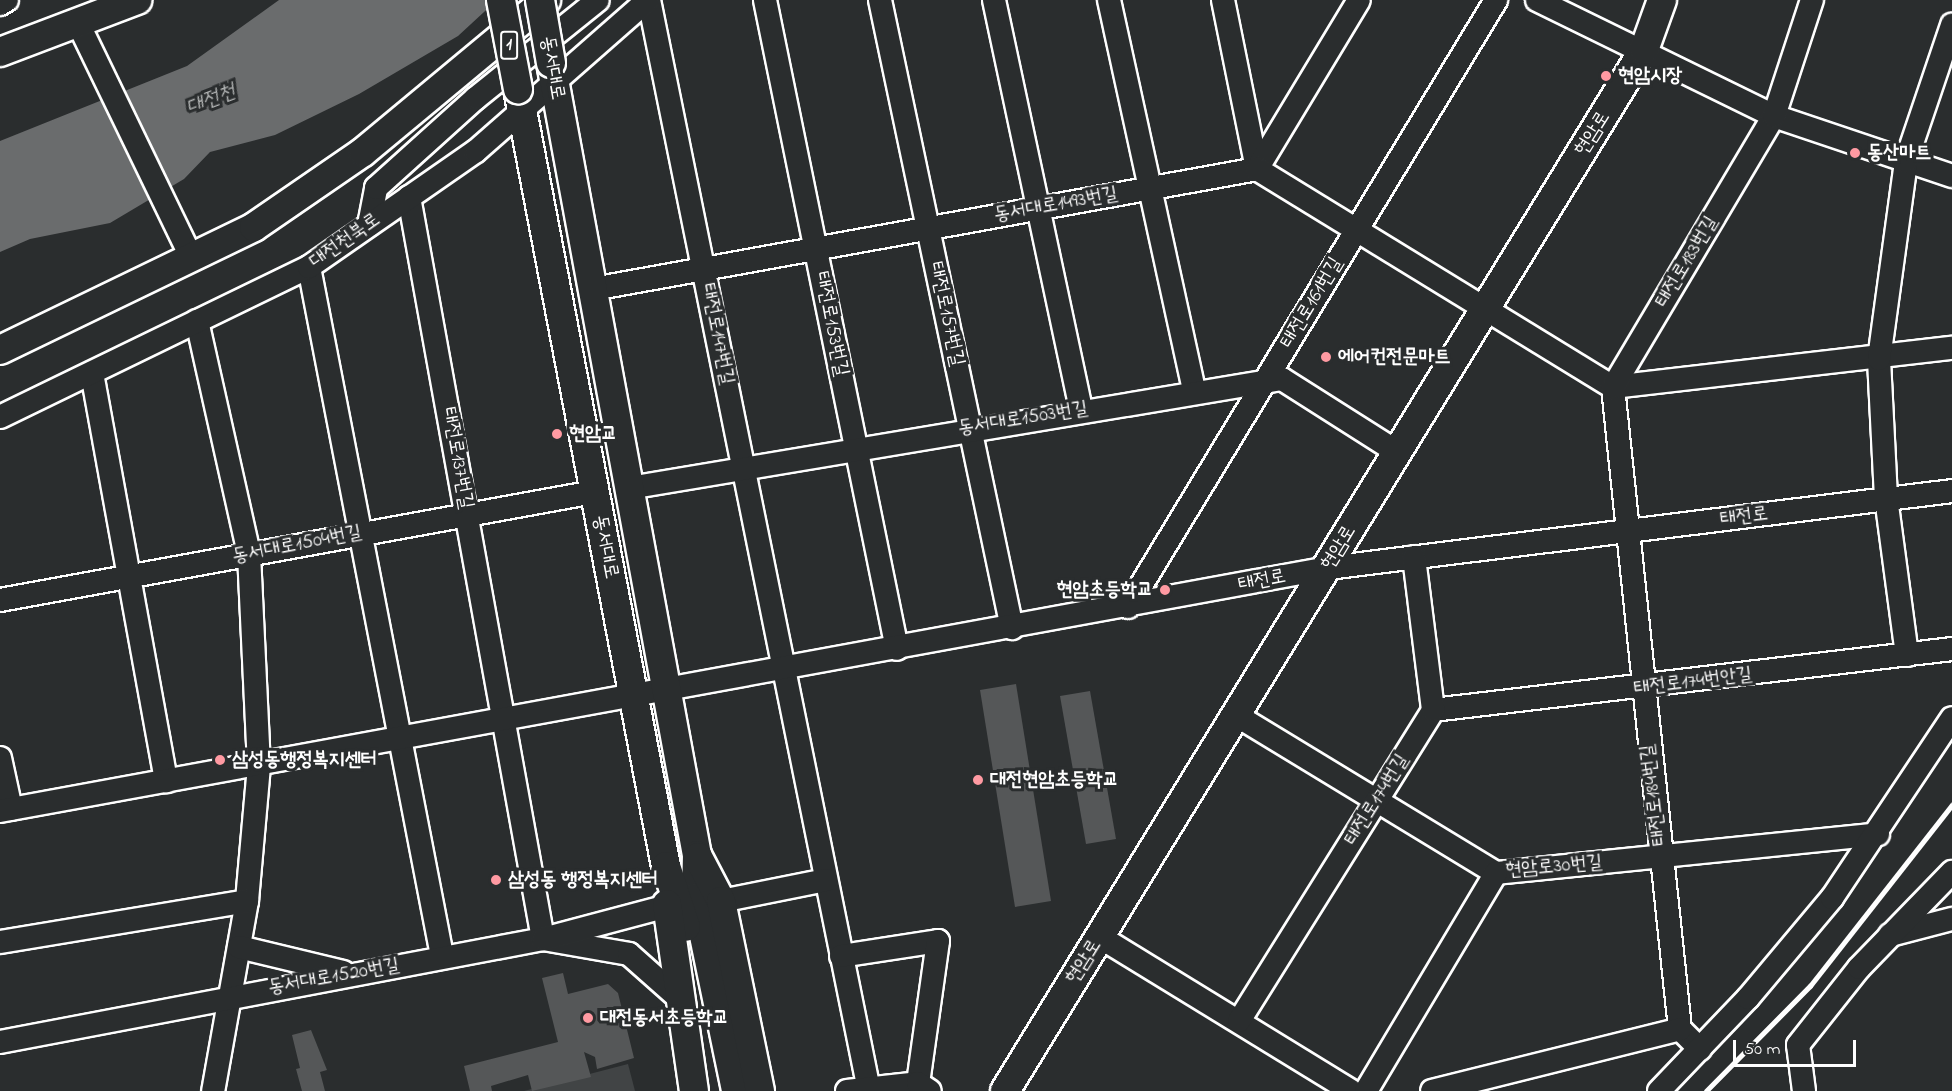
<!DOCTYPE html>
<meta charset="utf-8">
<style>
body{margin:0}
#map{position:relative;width:1952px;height:1091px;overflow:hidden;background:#2a2d2e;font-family:"Indie Flower","Poor Story",sans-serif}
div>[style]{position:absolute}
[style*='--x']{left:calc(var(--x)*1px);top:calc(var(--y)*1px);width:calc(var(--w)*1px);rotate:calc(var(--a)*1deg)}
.green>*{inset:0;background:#414445}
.water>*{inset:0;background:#6a6c6d}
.building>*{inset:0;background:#555758}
.roads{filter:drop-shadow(2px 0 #fff) drop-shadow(-2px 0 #fff) drop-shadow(0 2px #fff) drop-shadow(0 -2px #fff)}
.minor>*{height:22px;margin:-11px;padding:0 11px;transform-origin:11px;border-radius:11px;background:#2a2d2e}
.major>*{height:28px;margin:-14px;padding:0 14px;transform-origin:14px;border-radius:14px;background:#2a2d2e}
.rail>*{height:4.5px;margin:-2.25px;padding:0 2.25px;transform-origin:2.25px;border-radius:2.25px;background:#fff}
.bridges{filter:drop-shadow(2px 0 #fff) drop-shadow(-2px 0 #fff) drop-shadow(0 2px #fff) drop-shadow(0 -2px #fff)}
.major-bridge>*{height:28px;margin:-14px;padding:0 14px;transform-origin:14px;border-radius:14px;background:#2a2d2e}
.dots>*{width:16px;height:16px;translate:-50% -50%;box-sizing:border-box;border:3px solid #2a2d2e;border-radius:50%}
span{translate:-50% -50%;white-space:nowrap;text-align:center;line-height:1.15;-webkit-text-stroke:6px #2a2d2e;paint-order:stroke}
.shield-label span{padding:2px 4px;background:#2a2d2e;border:2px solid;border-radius:4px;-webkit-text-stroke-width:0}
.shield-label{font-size:18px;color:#fff;font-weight:700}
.street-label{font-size:20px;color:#fff}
.poi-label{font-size:20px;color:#fff;font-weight:700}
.left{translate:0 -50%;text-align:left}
.right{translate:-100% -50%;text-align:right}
.water-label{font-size:21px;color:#b4b6b6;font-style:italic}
.scale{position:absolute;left:1733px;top:1040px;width:123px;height:27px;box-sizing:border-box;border:3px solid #fff;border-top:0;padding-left:8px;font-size:18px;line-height:21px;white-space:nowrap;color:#fff;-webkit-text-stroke:4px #2a2d2e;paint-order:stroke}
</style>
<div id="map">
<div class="green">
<i style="clip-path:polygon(628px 1064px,635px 1091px,524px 1091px)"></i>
</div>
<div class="water">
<i style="clip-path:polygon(279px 0,497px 0,458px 36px,359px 94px,275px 135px,210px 152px,184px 179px,110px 223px,30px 239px,0 252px,0 141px,187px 66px)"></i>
</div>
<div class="building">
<i style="clip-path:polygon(1016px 684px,1051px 901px,1015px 907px,980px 690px)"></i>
<i style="clip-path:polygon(1090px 691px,1116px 839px,1086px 844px,1060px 696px)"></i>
<i style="clip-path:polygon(563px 973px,568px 994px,608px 984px,618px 993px,634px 1058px,597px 1069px,595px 1057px,584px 1052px,591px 1077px,532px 1091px,528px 1075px,491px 1086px,492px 1091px,470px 1091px,464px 1066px,558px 1042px,542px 978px)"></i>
<i style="clip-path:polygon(311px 1030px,327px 1070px,320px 1072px,325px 1091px,302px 1091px,296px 1069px,300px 1068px,292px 1035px)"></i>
</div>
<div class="roads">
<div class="minor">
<i style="--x:649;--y:0;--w:1107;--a:78.59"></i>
<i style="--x:765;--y:0;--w:662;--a:78.5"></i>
<i style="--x:880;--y:0;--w:642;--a:78.13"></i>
<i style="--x:994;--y:0;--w:419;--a:78"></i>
<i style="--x:1109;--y:0;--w:400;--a:77.7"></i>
<i style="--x:1223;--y:0;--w:172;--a:78.6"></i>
<i style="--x:1537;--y:0;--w:264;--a:26.1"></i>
<i style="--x:1774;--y:116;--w:188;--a:18.6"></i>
<i style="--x:0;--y:4;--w:8;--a:-30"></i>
<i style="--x:78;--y:23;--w:262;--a:64.2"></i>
<i style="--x:1257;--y:169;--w:197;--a:-58.9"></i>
<i style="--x:409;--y:197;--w:754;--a:79.76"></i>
<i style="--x:543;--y:939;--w:87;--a:9.9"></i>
<i style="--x:629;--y:954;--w:71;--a:41.6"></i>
<i style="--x:369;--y:225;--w:38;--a:-79"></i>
<i style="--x:376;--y:188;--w:135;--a:-42"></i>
<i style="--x:476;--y:98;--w:156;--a:-38.8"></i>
<i style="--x:309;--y:267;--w:702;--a:79.07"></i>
<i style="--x:593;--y:289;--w:675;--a:-10.24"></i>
<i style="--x:1257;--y:169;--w:417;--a:31.5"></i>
<i style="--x:1613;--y:387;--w:341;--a:-6.6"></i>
<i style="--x:197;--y:321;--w:239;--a:77.4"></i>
<i style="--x:249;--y:554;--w:212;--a:87.3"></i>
<i style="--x:259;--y:766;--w:136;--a:95.1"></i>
<i style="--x:247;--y:901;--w:193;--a:100.1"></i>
<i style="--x:92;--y:373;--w:415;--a:79.7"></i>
<i style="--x:0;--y:417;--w:343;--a:-25.9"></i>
<i style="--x:309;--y:267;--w:203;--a:-34.8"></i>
<i style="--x:476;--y:151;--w:229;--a:-41.3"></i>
<i style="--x:629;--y:488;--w:662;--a:-9.48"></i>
<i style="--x:1282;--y:379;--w:136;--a:32.4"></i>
<i style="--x:0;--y:600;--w:604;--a:-10.3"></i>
<i style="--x:1128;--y:607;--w:710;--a:-58.77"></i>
<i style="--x:1907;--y:655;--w:158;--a:-97.6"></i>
<i style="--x:1886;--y:498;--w:139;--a:-92.9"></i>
<i style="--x:1879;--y:359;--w:200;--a:-82.2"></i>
<i style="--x:1906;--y:161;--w:144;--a:-71.3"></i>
<i style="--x:1433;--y:710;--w:523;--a:-6.7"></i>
<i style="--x:1236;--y:715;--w:304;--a:31.3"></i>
<i style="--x:1496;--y:873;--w:384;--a:-5.8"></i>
<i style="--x:0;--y:758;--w:52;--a:77.8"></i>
<i style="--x:0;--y:811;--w:1350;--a:-10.37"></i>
<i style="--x:1328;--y:568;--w:629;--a:-7.03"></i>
<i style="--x:721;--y:901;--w:107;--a:-11.3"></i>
<i style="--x:1890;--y:935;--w:64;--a:-14.5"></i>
<i style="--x:1100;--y:937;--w:294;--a:31.5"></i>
<i style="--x:0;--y:942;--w:250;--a:-9.4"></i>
<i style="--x:239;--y:947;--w:107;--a:13.5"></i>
<i style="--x:841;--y:956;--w:98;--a:-8.8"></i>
<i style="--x:938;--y:941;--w:143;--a:98"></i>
<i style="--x:1239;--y:1021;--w:367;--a:-58"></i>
<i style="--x:1433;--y:710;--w:154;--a:-97.1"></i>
<i style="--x:0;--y:1042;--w:553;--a:-10.74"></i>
<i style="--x:543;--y:939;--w:128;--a:-14.9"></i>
<i style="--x:1700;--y:1049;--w:28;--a:-135"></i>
<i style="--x:1680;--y:1029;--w:645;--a:-95.96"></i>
<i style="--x:1613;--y:387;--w:315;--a:-59.3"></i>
<i style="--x:1774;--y:116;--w:122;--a:-71.9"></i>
<i style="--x:847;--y:1091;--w:71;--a:-6.4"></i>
<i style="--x:918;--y:1083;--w:14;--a:34"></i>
<i style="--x:1366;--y:1091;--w:254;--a:-59.2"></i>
<i style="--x:1432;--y:1091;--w:256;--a:-14"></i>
<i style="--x:1659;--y:1091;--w:129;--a:-46.3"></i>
<i style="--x:1748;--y:998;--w:131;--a:-50"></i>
<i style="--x:1832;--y:898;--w:216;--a:-56.3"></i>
<i style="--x:1804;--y:1091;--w:46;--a:-97.4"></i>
<i style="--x:1798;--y:1045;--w:98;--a:-51.6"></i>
<i style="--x:1859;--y:968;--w:134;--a:-45.9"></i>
</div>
<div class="major">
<i style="--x:0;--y:52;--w:147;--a:-20.8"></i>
<i style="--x:551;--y:63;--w:805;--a:79.56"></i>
<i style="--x:697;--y:855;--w:42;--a:91.4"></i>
<i style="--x:696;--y:897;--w:198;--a:78.3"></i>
<i style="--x:518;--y:89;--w:791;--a:79.22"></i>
<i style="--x:666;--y:866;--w:64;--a:71.8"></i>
<i style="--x:0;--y:350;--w:282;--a:-25.8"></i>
<i style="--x:254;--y:227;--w:132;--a:-34.5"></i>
<i style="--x:363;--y:152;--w:238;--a:-39.7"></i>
<i style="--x:698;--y:857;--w:50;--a:62.4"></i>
<i style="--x:721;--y:901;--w:194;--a:78.4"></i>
<i style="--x:667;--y:904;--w:189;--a:81.8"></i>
<i style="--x:1005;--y:1091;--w:1221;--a:-58.46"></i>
<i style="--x:1644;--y:50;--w:53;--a:-70.2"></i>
</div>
</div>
<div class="rail">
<i style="--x:1706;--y:1091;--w:148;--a:-45.3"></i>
<i style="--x:1810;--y:986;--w:230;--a:-51.9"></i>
</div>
<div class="bridges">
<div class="major-bridge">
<i style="--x:501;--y:0;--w:91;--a:79.2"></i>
<i style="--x:540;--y:0;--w:64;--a:80.1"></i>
</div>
</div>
<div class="dots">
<i style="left:1606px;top:76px;background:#ff9aa2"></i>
<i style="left:1855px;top:153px;background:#ff9aa2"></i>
<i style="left:1326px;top:357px;background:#ff9aa2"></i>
<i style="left:557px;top:434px;background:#ff9aa2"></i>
<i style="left:1165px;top:590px;background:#ff9aa2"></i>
<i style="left:220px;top:760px;background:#ff9aa2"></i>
<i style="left:978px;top:780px;background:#ff9aa2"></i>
<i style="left:496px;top:880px;background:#ff9aa2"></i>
<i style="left:588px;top:1018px;background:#ff9aa2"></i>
</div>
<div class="shield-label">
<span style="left:509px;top:45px">1</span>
</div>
<div class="street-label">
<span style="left:552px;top:68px;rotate:80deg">동서대로</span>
<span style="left:1593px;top:134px;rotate:-58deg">현암로</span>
<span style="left:1056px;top:205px;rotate:-10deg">동서대로1493번길</span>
<span style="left:345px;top:241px;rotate:-35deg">대전천북로</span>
<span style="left:1687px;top:262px;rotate:-59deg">태전로183번길</span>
<span style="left:1312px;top:303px;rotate:-59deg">태전로161번길</span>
<span style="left:946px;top:314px;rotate:78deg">태전로157번길</span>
<span style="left:831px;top:324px;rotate:79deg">태전로153번길</span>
<span style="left:717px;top:334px;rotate:79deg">태전로147번길</span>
<span style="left:1023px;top:419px;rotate:-9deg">동서대로1503번길</span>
<span style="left:457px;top:458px;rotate:80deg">태전로137번길</span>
<span style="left:1744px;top:517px;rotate:-7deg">태전로</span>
<span style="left:297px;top:545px;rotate:-11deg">동서대로1504번길</span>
<span style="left:605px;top:547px;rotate:79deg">동서대로</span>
<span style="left:1339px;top:548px;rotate:-59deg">현암로</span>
<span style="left:1262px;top:581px;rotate:-11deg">태전로</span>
<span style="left:1693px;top:682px;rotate:-7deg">태전로174번안길</span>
<span style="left:1654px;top:795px;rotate:-97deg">태전로184번길</span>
<span style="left:1377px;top:800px;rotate:-58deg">태전로174번길</span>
<span style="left:1554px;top:867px;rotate:-5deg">현암로30번길</span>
<span style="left:1084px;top:962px;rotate:-58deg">현암로</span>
<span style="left:334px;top:977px;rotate:-10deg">동서대로1520번길</span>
</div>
<div class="poi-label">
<span class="left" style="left:1618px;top:76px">현암시장</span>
<span class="left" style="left:1867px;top:153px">동산마트</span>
<span class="left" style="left:1338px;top:357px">에어컨전문마트</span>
<span class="left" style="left:569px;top:434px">현암교</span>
<span class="right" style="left:1153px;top:590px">현암초등학교</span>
<span class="left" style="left:232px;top:760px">삼성동행정복지센터</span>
<span class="left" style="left:990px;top:780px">대전현암초등학교</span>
<span class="left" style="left:508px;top:880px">삼성동 행정복지센터</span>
<span class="left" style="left:600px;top:1018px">대전동서초등학교</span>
</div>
<div class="water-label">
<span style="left:211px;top:100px;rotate:-21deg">대전천</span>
</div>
<div class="scale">50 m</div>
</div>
